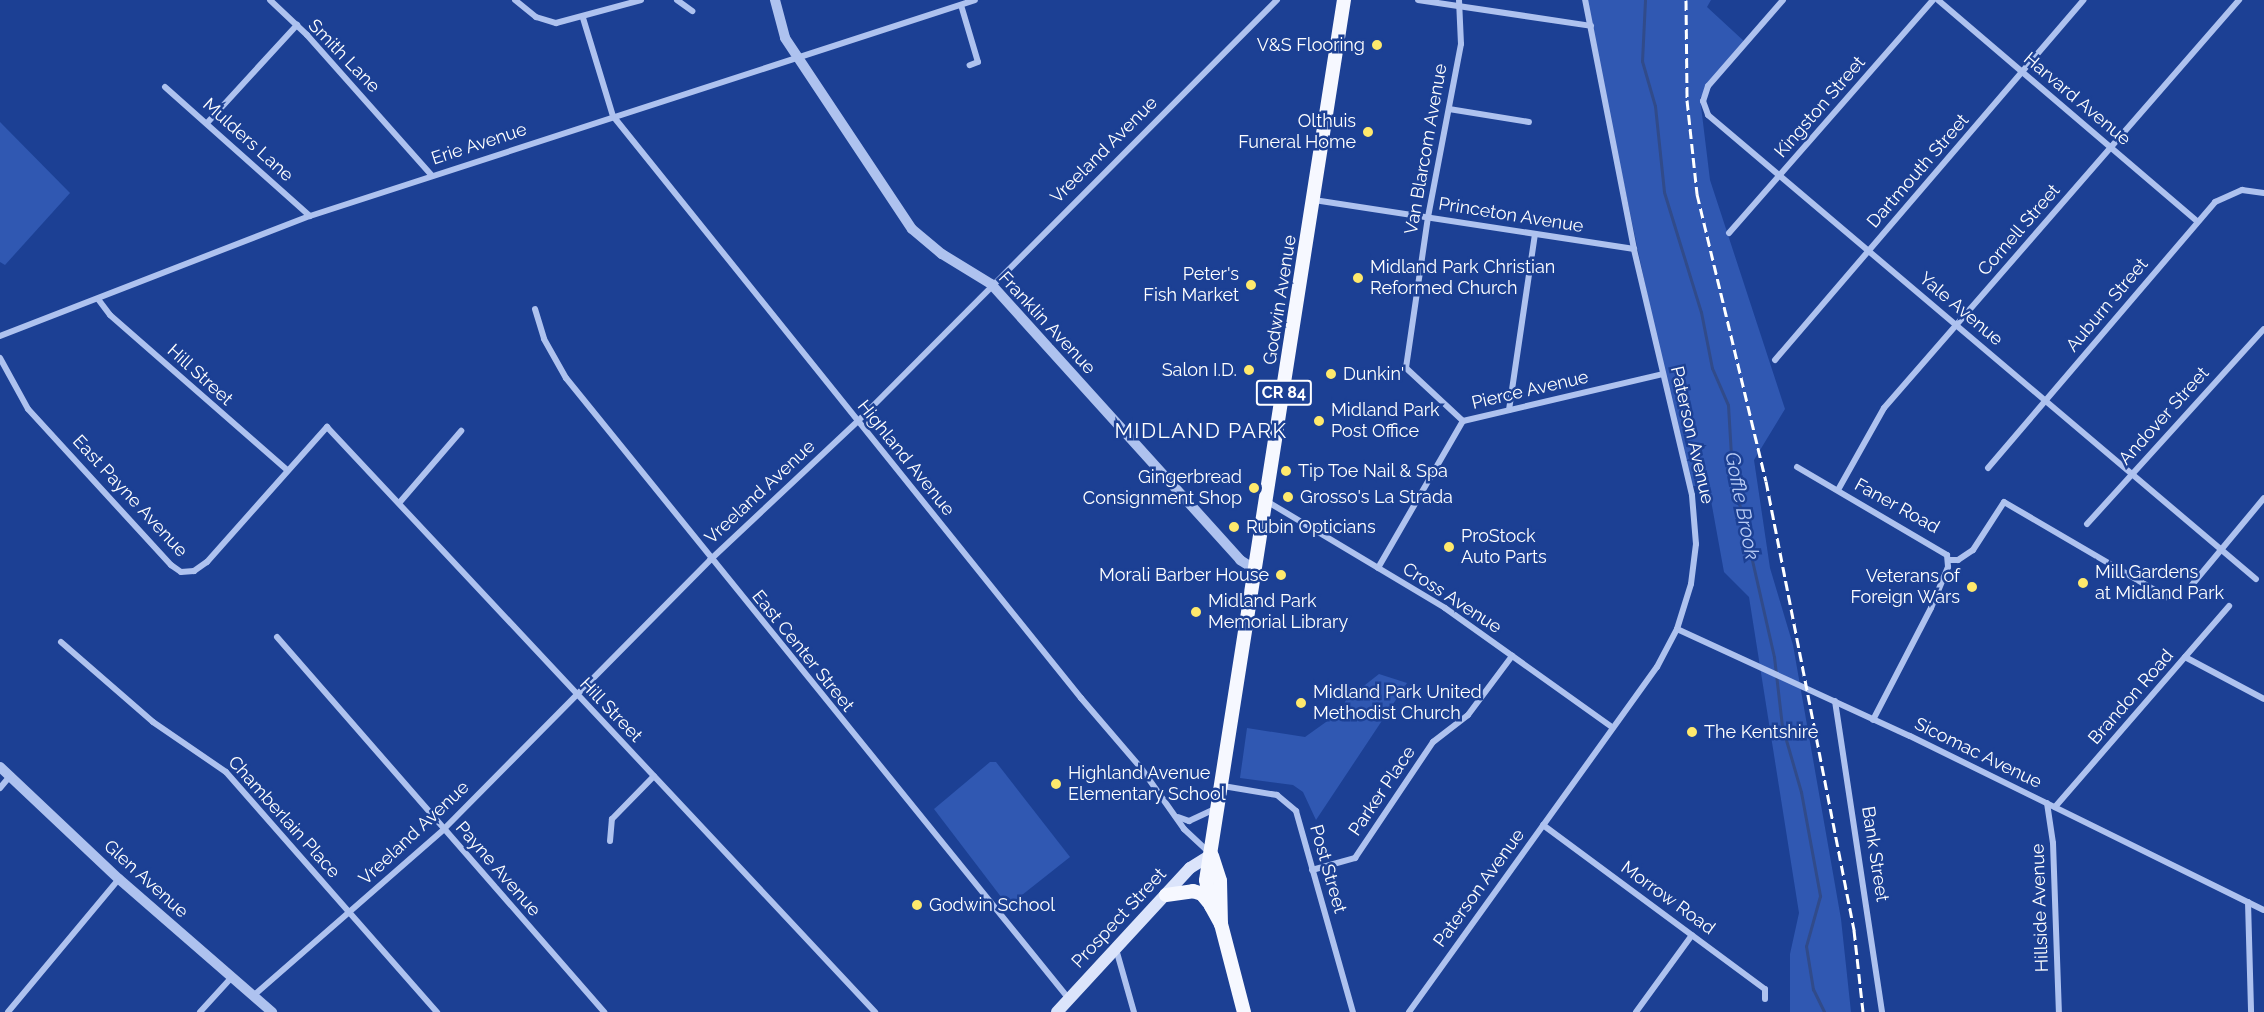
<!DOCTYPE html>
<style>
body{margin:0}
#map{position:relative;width:2264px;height:1012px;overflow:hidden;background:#1c4094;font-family:Raleway,sans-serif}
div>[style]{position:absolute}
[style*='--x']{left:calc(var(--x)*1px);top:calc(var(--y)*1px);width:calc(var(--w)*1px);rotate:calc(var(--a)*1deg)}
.green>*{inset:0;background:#3058b2}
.stream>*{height:3px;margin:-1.5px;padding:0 1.5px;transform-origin:1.5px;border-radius:1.5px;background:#314b8a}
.minor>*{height:6px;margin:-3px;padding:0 3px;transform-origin:3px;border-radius:3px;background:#aec2ef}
.tertiary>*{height:10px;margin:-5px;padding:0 5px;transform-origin:5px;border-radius:5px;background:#aec2ef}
.secondary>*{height:12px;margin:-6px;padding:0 6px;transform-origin:6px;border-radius:6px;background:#dbe4fb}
.primary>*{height:14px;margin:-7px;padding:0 7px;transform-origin:7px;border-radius:7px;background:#f6f8ff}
.rail>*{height:3px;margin-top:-1.5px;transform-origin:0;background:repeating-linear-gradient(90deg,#fff 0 10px,transparent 0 14.5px)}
.dots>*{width:16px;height:16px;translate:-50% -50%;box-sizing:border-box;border:3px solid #1c4094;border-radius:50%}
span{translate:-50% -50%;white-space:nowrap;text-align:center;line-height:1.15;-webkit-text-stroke:5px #1c4094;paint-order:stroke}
.shield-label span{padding:2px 4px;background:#1c4094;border:2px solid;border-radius:4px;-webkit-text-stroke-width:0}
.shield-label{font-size:16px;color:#fff;font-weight:700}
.poi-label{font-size:18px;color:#fff}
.right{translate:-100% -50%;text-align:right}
.left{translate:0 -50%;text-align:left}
.street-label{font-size:18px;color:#fff}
.water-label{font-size:20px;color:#bacdf6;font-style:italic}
.quarter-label{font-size:21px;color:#fff;letter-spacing:1.5px}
</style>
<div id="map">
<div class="green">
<i style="clip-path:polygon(1585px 0,1711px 0,1707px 7px,1746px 43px,1700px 98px,1710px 180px,1785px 409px,1754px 460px,1770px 568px,1793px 645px,1841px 919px,1851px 1012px,1790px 1012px,1790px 954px,1799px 913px,1749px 597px,1724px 572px,1708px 484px,1688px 487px)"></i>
<i style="clip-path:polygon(0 122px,70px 193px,5px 265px,0 262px)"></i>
<i style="clip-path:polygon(1379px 674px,1407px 683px,1316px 820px,1303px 792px,1293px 785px,1240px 778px,1247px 728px,1305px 737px,1340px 712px,1346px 700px)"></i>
<i style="clip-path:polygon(990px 762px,996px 762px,1070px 857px,1008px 906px,934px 809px)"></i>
</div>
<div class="stream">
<i style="--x:1645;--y:0;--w:61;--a:92.8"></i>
<i style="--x:1642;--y:61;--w:47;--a:73.9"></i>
<i style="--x:1655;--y:106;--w:86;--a:84"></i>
<i style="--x:1664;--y:192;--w:126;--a:72.9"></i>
<i style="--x:1701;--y:312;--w:57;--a:78.9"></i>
<i style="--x:1712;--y:368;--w:40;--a:66.6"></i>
<i style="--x:1728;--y:405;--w:67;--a:86.6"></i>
<i style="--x:1732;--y:472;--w:190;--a:77.2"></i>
<i style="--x:1774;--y:657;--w:69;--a:83.4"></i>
<i style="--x:1782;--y:726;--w:69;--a:73.9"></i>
<i style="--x:1801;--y:792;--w:106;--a:79.6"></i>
<i style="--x:1820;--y:896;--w:52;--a:105.6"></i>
<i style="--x:1806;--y:946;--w:44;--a:80.8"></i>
<i style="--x:1813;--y:989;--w:25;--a:64"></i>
</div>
<div class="minor">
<i style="--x:270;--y:0;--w:51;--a:43.4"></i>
<i style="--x:307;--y:35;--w:188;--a:48.4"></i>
<i style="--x:515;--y:0;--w:27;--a:39"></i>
<i style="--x:536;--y:17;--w:21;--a:17"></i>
<i style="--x:556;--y:23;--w:88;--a:-15.1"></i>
<i style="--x:677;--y:0;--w:19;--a:36"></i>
<i style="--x:1418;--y:0;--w:175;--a:8.5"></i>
<i style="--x:1459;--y:0;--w:44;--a:87.4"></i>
<i style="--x:1461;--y:44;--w:176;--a:100.8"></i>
<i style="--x:1428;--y:217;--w:153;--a:98.3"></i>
<i style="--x:1406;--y:368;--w:78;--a:42.9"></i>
<i style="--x:1783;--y:0;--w:114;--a:131.1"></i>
<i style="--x:1708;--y:86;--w:16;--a:108"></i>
<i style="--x:1703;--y:101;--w:15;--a:70"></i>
<i style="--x:1708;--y:115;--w:718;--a:40.26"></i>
<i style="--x:1938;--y:0;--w:340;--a:40.5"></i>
<i style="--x:961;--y:5;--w:59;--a:73.4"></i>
<i style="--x:978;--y:62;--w:9;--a:159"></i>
<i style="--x:583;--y:18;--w:102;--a:73"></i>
<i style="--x:613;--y:116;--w:747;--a:51.2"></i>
<i style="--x:1081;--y:698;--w:92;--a:49.4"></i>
<i style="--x:1141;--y:768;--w:75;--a:54.8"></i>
<i style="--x:1184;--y:829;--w:35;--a:43"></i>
<i style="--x:165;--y:87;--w:194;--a:41.7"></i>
<i style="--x:1449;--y:109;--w:81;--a:9.2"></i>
<i style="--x:208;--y:122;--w:132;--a:-47.5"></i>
<i style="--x:1314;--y:200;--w:324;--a:8.7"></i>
<i style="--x:1729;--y:233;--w:310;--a:-48.8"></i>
<i style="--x:98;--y:299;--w:20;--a:53"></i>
<i style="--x:110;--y:315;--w:235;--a:41.2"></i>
<i style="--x:535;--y:309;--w:31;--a:73"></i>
<i style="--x:544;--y:339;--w:45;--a:60.6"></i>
<i style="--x:566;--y:378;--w:799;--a:50.99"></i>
<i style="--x:0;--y:336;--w:332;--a:-21.2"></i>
<i style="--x:310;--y:216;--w:699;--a:-17.99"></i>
<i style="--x:0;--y:358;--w:58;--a:61.2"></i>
<i style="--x:28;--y:409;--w:212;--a:47.5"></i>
<i style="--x:171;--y:565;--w:12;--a:35"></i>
<i style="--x:181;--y:572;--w:13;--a:-4"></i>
<i style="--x:194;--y:571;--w:16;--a:-35"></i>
<i style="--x:207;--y:562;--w:181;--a:-48.4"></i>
<i style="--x:327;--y:427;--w:802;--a:46.87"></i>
<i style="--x:1775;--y:360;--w:474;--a:-49.4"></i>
<i style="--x:1509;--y:410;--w:178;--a:-81.6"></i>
<i style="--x:1797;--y:467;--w:174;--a:30.4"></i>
<i style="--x:1947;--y:555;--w:12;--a:85"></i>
<i style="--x:1948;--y:567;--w:44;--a:112.5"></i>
<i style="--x:1931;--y:608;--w:126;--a:117.4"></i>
<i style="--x:1988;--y:468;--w:350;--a:-49.5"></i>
<i style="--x:2215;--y:202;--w:30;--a:-24"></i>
<i style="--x:2242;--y:190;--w:22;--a:8"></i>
<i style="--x:1838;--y:490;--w:94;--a:-60.7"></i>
<i style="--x:1884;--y:408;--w:541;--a:-48.97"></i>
<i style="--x:400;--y:502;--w:94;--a:-49.3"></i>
<i style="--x:1268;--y:502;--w:206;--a:30.9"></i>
<i style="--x:1445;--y:608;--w:206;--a:35.5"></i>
<i style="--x:2087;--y:524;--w:263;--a:-47.8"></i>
<i style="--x:1948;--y:560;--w:10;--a:0"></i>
<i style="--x:1958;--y:560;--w:18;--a:-34"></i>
<i style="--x:1973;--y:550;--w:57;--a:-57.1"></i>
<i style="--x:2004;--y:502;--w:190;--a:30.3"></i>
<i style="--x:1378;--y:568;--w:170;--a:-60"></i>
<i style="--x:1463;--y:421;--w:205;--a:-13.2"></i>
<i style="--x:2191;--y:586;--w:114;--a:-50.3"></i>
<i style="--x:1677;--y:629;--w:256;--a:24.7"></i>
<i style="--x:1910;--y:736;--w:394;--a:26.2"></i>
<i style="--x:277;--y:637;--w:498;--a:48.9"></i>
<i style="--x:61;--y:642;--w:122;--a:41"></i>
<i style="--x:153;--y:722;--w:88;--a:34.4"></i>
<i style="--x:226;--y:772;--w:320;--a:48.7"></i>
<i style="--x:2185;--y:657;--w:89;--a:28"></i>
<i style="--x:1835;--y:701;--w:315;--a:81.4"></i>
<i style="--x:1223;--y:786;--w:55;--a:9.5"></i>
<i style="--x:1277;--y:795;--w:25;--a:40"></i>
<i style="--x:1296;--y:811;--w:209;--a:74.2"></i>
<i style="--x:0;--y:788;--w:16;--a:-50"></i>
<i style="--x:2047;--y:803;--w:40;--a:81.5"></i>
<i style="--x:2053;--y:843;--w:169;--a:88"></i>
<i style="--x:2055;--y:807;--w:266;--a:-49.1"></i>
<i style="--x:1178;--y:817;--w:12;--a:20"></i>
<i style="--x:1189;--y:821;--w:29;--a:-25"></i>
<i style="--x:1543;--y:825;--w:276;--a:36.5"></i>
<i style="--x:1765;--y:989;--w:10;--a:90"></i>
<i style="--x:610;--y:841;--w:22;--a:-85"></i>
<i style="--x:612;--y:819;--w:60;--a:-45.7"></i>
<i style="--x:1312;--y:870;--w:45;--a:-15.6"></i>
<i style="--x:1355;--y:858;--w:140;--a:-56.1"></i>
<i style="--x:1433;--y:742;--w:44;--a:-37.6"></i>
<i style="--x:1468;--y:715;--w:74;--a:-53.3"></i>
<i style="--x:2248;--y:902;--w:110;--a:88.4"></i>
<i style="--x:1116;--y:949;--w:66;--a:74.1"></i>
<i style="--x:253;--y:996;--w:252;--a:-41.1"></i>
<i style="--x:443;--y:830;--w:380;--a:-45.3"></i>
<i style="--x:710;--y:560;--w:203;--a:-43.2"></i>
<i style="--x:858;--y:421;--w:594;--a:-45.14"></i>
<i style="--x:8;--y:1012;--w:173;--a:-50.2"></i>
<i style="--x:200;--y:1012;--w:46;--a:-47.6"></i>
<i style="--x:1409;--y:1012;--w:425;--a:-54.3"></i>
<i style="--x:1657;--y:667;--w:43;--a:-62.2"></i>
<i style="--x:1677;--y:629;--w:47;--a:-72.7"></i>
<i style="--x:1691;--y:584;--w:40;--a:-82.9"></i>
<i style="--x:1696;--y:544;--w:49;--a:-94.7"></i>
<i style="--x:1692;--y:495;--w:253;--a:-103.3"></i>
<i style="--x:1634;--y:249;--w:254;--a:-101.1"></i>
<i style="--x:1636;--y:1012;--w:95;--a:-54"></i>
</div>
<div class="tertiary">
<i style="--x:775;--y:0;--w:39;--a:75"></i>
<i style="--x:785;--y:38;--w:229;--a:56.4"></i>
<i style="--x:912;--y:229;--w:39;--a:40"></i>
<i style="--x:942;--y:254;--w:57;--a:31.5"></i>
<i style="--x:991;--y:284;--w:372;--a:47.9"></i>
<i style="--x:1240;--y:560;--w:19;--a:32"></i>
<i style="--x:0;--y:767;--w:163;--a:43.3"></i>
<i style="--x:119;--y:879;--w:203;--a:41"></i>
</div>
<div class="secondary">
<i style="--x:1057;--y:1012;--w:196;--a:-47.3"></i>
<i style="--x:1190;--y:868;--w:26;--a:-32"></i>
</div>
<div class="primary">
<i style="--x:1212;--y:856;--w:26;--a:72"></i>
<i style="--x:1220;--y:881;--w:43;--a:88.7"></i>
<i style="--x:1221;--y:924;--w:91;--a:75.4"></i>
<i style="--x:1166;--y:895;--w:27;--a:-8"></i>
<i style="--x:1193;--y:891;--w:9;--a:18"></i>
<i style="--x:1202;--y:894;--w:13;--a:51"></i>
<i style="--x:1221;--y:924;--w:21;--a:-119"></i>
<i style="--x:1211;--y:906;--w:26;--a:-101"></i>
<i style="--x:1206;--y:880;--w:891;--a:-81.09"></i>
</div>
<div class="rail">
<i style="--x:1686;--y:0;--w:100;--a:89.4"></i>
<i style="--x:1687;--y:100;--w:95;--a:83.9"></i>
<i style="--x:1697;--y:194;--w:295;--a:76.5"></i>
<i style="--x:1766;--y:481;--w:458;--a:78.9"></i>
<i style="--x:1854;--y:930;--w:82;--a:83.7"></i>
</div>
<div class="dots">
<i style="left:1377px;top:45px;background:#ffe96c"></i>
<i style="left:1368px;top:132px;background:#ffe96c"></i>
<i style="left:1358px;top:278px;background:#ffe96c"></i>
<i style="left:1251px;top:285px;background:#ffe96c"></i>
<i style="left:1249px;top:370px;background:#ffe96c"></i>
<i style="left:1331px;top:374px;background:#ffe96c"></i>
<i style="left:1319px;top:421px;background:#ffe96c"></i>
<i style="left:1286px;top:471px;background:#ffe96c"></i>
<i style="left:1254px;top:488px;background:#ffe96c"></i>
<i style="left:1288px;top:497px;background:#ffe96c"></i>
<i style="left:1234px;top:527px;background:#ffe96c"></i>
<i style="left:1449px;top:547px;background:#ffe96c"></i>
<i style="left:1281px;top:575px;background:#ffe96c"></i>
<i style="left:2083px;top:583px;background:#ffe96c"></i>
<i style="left:1972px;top:587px;background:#ffe96c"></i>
<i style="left:1196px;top:612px;background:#ffe96c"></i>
<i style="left:1301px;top:703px;background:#ffe96c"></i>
<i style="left:1692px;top:732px;background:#ffe96c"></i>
<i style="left:1056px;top:784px;background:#ffe96c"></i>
<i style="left:917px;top:905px;background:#ffe96c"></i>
</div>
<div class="shield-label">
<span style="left:1284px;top:393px">CR 84</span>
</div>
<div class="poi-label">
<span class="right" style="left:1365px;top:45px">V&amp;S Flooring</span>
<span class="right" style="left:1356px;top:132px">Olthuis<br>Funeral Home</span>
<span class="left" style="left:1370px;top:278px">Midland Park Christian<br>Reformed Church</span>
<span class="right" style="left:1239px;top:285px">Peter's<br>Fish Market</span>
<span class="right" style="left:1237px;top:370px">Salon I.D.</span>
<span class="left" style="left:1343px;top:374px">Dunkin'</span>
<span class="left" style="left:1331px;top:421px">Midland Park<br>Post Office</span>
<span class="left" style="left:1298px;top:471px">Tip Toe Nail &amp; Spa</span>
<span class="right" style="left:1242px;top:488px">Gingerbread<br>Consignment Shop</span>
<span class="left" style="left:1300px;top:497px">Grosso's La Strada</span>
<span class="left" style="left:1246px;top:527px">Rubin Opticians</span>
<span class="left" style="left:1461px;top:547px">ProStock<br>Auto Parts</span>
<span class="left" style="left:2095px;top:583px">Mill Gardens<br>at Midland Park</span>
<span class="right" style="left:1269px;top:575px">Morali Barber House</span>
<span class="right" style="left:1960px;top:587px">Veterans of<br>Foreign Wars</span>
<span class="left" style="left:1208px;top:612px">Midland Park<br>Memorial Library</span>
<span class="left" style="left:1313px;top:703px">Midland Park United<br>Methodist Church</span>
<span class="left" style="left:1704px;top:732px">The Kentshire</span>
<span class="left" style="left:1068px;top:784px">Highland Avenue<br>Elementary School</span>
<span class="left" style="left:929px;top:905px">Godwin School</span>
</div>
<div class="street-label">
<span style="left:344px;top:56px;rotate:46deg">Smith Lane</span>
<span style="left:2077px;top:99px;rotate:40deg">Harvard Avenue</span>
<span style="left:1820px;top:107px;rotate:-49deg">Kingston Street</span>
<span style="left:248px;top:140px;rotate:42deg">Mulders Lane</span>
<span style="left:479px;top:144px;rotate:-18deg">Erie Avenue</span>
<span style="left:1426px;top:149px;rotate:-80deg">Van Blarcom Avenue</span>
<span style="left:1104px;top:150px;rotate:-45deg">Vreeland Avenue</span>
<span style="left:1918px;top:171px;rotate:-49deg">Dartmouth Street</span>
<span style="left:1511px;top:215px;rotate:9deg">Princeton Avenue</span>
<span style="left:2019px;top:230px;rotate:-49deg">Cornell Street</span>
<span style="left:1280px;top:300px;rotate:-81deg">Godwin Avenue</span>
<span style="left:2107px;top:305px;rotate:-50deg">Auburn Street</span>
<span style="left:1961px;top:309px;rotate:40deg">Yale Avenue</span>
<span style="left:1047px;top:323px;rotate:47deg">Franklin Avenue</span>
<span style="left:200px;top:375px;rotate:42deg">Hill Street</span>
<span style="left:1530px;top:390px;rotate:-13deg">Pierce Avenue</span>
<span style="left:2164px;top:416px;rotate:-48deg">Andover Street</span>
<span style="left:1692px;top:435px;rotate:77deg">Paterson Avenue</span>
<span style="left:906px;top:458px;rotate:51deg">Highland Avenue</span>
<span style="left:760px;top:492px;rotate:-43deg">Vreeland Avenue</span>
<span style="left:130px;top:496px;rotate:47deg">East Payne Avenue</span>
<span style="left:1897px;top:506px;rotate:29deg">Faner Road</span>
<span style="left:1452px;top:598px;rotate:33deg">Cross Avenue</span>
<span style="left:803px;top:651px;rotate:51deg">East Center Street</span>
<span style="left:2131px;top:697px;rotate:-49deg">Brandon Road</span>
<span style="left:611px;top:710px;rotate:46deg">Hill Street</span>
<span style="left:1978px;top:753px;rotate:26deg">Sicomac Avenue</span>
<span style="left:1382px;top:791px;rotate:-56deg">Parker Place</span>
<span style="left:284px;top:817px;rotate:48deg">Chamberlain Place</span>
<span style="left:414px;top:833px;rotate:-43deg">Vreeland Avenue</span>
<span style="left:1875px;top:854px;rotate:81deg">Bank Street</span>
<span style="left:498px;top:869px;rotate:49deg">Payne Avenue</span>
<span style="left:1328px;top:869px;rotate:74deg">Post Street</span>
<span style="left:146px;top:879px;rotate:42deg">Glen Avenue</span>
<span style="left:1479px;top:888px;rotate:-54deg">Paterson Avenue</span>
<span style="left:1668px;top:898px;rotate:36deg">Morrow Road</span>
<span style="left:2040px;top:908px;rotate:-92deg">Hillside Avenue</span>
<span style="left:1119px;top:918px;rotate:-47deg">Prospect Street</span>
</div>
<div class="water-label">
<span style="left:1742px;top:506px;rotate:79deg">Goffle Brook</span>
</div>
<div class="quarter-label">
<span style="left:1201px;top:431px">MIDLAND PARK</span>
</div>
</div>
